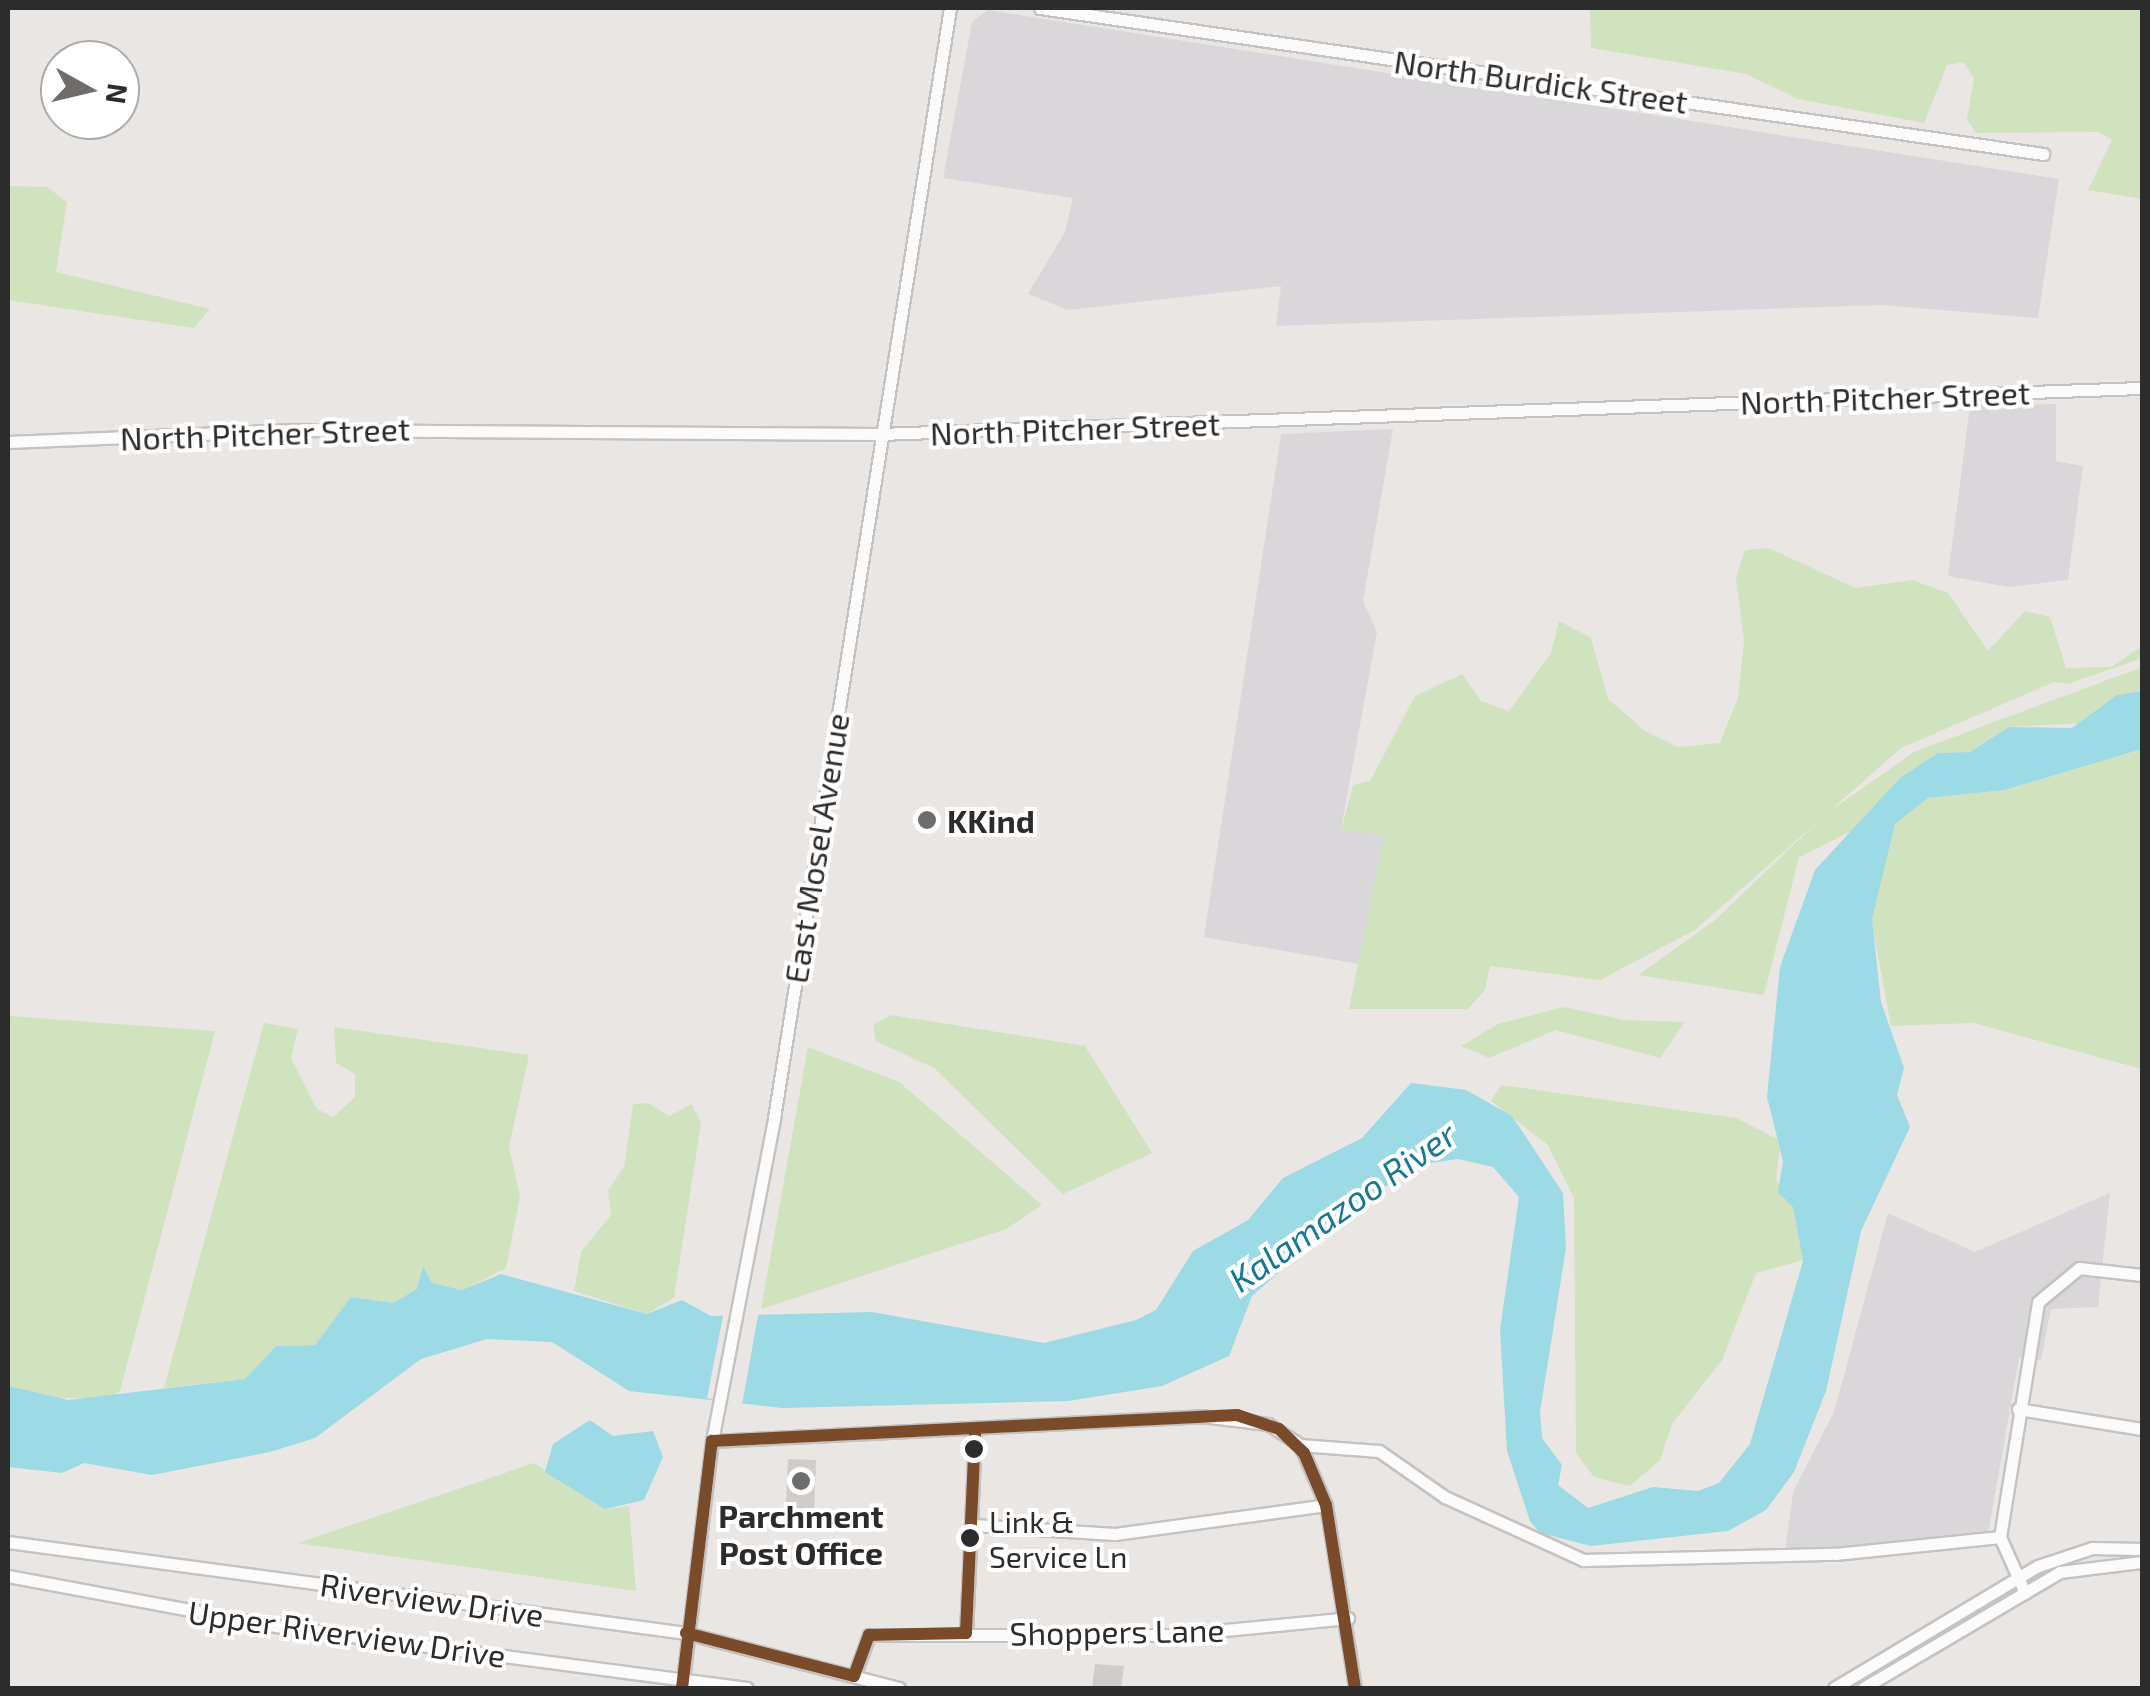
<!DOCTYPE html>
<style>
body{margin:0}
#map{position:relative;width:2150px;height:1696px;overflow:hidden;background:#eae6e3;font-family:"Exo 2",sans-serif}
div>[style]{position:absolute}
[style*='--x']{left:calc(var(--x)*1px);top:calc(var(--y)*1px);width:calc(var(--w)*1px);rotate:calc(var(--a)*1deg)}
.industrial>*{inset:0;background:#dad7da}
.green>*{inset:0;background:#d1e2bf}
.water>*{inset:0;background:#9cdae5}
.pier>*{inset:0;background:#eae6e3}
.building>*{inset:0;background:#cfccca}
.roads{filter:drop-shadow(2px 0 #c4c3c2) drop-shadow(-2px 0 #c4c3c2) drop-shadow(0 2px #c4c3c2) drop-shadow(0 -2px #c4c3c2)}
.minor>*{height:11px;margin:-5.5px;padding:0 5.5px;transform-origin:5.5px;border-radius:5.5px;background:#fcfbfb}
.bus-1>*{height:12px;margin:-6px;padding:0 6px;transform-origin:6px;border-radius:6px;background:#7a4b2a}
.dots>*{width:28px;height:28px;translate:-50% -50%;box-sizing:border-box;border:5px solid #fff;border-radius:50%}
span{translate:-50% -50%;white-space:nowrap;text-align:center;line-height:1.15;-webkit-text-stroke:8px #fff;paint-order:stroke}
.bus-label{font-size:30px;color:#2c2c2c}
.left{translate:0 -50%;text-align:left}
.street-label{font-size:32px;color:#2c2c2c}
.poi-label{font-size:32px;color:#2c2c2c;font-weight:700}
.water-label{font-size:35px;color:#187794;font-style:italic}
.frame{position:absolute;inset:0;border:10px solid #2c2c2c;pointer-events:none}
.north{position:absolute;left:40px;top:40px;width:100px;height:100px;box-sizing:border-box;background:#fff;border:2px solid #ababab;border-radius:50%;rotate:98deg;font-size:28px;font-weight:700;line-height:40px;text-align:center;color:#2c2c2c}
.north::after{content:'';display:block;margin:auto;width:35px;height:45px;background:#6e6d6c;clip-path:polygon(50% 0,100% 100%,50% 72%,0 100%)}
</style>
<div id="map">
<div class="industrial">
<i style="clip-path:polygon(988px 10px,2059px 179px,2038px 318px,1882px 305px,1276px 326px,1281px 286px,1068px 310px,1028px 294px,1065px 232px,1073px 198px,943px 178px,972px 22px)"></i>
<i style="clip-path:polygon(2056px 404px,2056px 461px,2083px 466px,2068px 580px,2008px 587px,1948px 576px,1970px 406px)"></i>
<i style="clip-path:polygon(1393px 429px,1363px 601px,1377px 632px,1341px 829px,1384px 835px,1364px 965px,1204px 937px,1281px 434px)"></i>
<i style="clip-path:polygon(2110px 1193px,2098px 1307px,2051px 1309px,2041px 1360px,2019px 1358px,1988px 1534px,1785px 1551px,1793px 1492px,1834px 1412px,1888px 1213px,1975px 1252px)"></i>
</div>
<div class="green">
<i style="clip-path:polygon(1590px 8px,2142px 8px,2142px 199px,2088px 190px,2112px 140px,2098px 132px,1976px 133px,1967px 119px,1974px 78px,1963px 62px,1947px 65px,1924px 123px,1798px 99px,1746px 74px,1591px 48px)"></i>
<i style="clip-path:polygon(8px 186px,47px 187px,67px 202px,56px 272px,210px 309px,194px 328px,8px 300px)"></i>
<i style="clip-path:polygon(1768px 548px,1856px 588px,1912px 580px,1948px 593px,1988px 651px,2025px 611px,2050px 617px,2066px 668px,2111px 667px,2142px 646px,2142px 658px,2068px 684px,2054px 682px,1901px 748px,1695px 930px,1600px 980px,1490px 966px,1485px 990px,1468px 1009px,1349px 1009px,1384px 835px,1341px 830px,1353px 785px,1370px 781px,1415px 696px,1462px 674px,1481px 701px,1509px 711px,1551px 653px,1559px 621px,1591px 638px,1608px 699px,1645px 731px,1678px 747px,1720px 743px,1738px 698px,1744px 641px,1736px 578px,1745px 550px)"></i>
<i style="clip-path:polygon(2142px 667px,2142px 691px,2117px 695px,2086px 723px,2009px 727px,1970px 752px,1938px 753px,1853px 830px,1799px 857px,1764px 995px,1638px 975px,1714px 921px,1827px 813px,1914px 752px)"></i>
<i style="clip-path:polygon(2142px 749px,2142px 1069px,1974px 1023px,1891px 1026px,1871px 919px,1886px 842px,1903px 811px,1928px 798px,2006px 790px)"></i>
<i style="clip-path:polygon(1564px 1007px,1624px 1020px,1685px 1022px,1660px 1058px,1556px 1030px,1489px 1058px,1461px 1046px,1498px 1024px)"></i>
<i style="clip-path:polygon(891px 1015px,1085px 1046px,1152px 1153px,1063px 1194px,934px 1068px,876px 1041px,873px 1025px)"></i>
<i style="clip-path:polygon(9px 1016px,215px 1031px,120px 1391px,109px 1398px,37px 1398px,8px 1386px)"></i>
<i style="clip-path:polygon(264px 1023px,298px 1029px,291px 1058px,317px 1109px,333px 1117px,355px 1097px,355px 1074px,336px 1063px,334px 1027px,529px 1055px,509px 1147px,520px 1196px,506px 1268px,463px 1290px,432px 1283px,423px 1268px,417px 1289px,393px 1303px,351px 1297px,315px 1345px,276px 1346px,245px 1379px,164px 1388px)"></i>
<i style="clip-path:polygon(808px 1047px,899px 1082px,1042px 1205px,1006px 1229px,761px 1309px)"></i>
<i style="clip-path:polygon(1501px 1085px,1736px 1118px,1781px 1141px,1776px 1179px,1793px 1207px,1803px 1260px,1756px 1273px,1722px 1360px,1672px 1424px,1660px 1460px,1630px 1486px,1594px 1477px,1576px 1453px,1574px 1198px,1548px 1145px,1491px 1101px)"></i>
<i style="clip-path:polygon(648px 1103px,669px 1116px,692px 1104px,701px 1123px,674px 1298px,647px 1314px,574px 1291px,581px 1252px,611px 1215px,608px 1190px,624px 1167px,633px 1104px)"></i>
<i style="clip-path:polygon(534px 1463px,605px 1509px,629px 1506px,636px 1591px,298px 1543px)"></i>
</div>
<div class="water">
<i style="clip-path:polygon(2142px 691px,2142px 749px,2005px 790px,1928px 798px,1895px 824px,1872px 919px,1881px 1002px,1904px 1068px,1897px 1095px,1910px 1127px,1861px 1231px,1826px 1391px,1794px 1472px,1766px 1510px,1728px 1531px,1591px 1546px,1540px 1533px,1530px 1521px,1507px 1451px,1500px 1330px,1519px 1197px,1493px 1167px,1458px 1159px,1415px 1165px,1340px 1219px,1252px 1296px,1229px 1356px,1162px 1386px,1068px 1401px,782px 1408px,629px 1391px,552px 1342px,487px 1339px,421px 1359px,315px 1438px,270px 1452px,152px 1475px,84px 1463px,62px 1473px,8px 1467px,8px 1386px,68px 1400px,245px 1379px,276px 1346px,315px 1345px,351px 1297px,393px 1303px,417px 1289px,423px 1266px,432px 1283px,462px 1290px,501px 1274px,647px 1314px,682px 1300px,711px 1316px,872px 1312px,1044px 1343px,1136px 1320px,1156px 1310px,1193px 1251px,1248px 1220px,1283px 1178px,1362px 1138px,1411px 1083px,1466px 1090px,1512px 1116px,1563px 1193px,1566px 1248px,1540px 1412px,1542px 1438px,1562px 1465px,1558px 1485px,1588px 1508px,1653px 1487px,1698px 1491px,1719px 1483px,1750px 1444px,1803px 1261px,1793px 1207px,1778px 1192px,1783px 1161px,1767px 1097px,1780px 967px,1815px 870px,1900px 778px,1938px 753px,1970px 752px,2009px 727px,2072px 728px,2117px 695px)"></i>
<i style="clip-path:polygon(590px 1420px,613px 1436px,653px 1431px,663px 1457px,644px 1500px,605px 1509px,545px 1472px,553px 1444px)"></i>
</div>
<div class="pier">
<i style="clip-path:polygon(759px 1310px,742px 1405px,707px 1398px,724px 1311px)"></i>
</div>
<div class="building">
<i style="clip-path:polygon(788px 1459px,816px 1460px,814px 1516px,786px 1503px)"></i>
<i style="clip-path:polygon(1095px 1664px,1124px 1666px,1121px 1688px,1092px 1688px)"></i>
</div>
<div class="roads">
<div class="minor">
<i style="--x:1040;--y:8;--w:1014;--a:8.28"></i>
<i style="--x:8;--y:442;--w:287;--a:-2.4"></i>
<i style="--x:295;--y:430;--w:585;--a:0.39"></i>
<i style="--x:880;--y:434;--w:1263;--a:-2.09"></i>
<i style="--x:2018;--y:1409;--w:126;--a:9.2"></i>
<i style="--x:712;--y:1441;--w:490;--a:-2.9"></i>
<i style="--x:1201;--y:1416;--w:67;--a:6.8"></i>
<i style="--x:1268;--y:1424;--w:38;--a:33"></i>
<i style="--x:1300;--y:1445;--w:65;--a:66.6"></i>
<i style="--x:1326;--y:1505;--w:185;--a:81"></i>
<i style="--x:1300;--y:1445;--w:79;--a:4.3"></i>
<i style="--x:1379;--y:1451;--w:80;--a:34.9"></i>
<i style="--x:1445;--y:1497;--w:152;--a:24.5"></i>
<i style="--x:1583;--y:1560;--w:252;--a:-1.4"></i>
<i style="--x:1835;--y:1554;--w:166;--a:-5.9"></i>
<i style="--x:972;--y:1525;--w:143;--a:3.6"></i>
<i style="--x:1115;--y:1534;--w:213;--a:-7.8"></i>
<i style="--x:8;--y:1542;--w:684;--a:7.64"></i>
<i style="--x:686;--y:1633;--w:220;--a:14.5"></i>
<i style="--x:8;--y:1576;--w:273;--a:10.6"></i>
<i style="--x:276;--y:1626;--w:475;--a:7.5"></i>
<i style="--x:2025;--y:1593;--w:61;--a:-114.1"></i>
<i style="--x:2000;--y:1537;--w:238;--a:-80.8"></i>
<i style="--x:2038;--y:1302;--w:53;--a:-39.7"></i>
<i style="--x:2079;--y:1268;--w:63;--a:6.3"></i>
<i style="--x:966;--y:1633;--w:202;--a:-87.4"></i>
<i style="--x:854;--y:1676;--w:44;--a:-69.9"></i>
<i style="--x:869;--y:1635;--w:304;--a:0"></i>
<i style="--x:1173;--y:1635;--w:176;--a:-5.5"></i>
<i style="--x:682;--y:1688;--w:249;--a:-83.1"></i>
<i style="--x:712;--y:1441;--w:329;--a:-79.1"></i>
<i style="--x:774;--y:1118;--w:1124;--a:-80.99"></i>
<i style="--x:1834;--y:1688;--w:238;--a:-30.9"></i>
<i style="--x:2038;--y:1566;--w:57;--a:-18.4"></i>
<i style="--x:2092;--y:1548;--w:50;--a:1.1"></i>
<i style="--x:1863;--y:1688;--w:229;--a:-30.5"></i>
<i style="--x:2060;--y:1572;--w:83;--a:-7"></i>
</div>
</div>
<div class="bus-1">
<i style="--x:686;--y:1633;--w:173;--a:14.4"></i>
<i style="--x:854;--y:1676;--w:44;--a:-69.9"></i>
<i style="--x:869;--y:1635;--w:97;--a:-1.2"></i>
<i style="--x:966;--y:1633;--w:202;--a:-87.4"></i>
<i style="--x:682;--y:1688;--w:249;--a:-83.1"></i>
<i style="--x:712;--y:1441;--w:526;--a:-2.84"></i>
<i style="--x:1237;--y:1415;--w:44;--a:18.4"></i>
<i style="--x:1279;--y:1429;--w:35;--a:44"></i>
<i style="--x:1304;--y:1453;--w:56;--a:67.1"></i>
<i style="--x:1326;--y:1505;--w:185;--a:81"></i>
</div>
<div class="dots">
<i style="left:927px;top:820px;background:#6e6d6c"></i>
<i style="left:974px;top:1449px;background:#2c2c2c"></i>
<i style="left:801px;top:1481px;background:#6e6d6c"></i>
<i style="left:970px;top:1538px;background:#2c2c2c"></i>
</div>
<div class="bus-label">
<span class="left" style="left:989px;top:1538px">Link &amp;<br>Service Ln</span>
</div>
<div class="street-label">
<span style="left:1541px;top:81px;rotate:8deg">North Burdick Street</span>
<span style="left:1885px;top:397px;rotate:-2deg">North Pitcher Street</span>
<span style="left:1075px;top:428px;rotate:-2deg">North Pitcher Street</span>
<span style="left:265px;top:433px;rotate:-2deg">North Pitcher Street</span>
<span style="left:816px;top:848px;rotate:-81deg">East Mosel Avenue</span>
<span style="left:432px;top:1599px;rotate:8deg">Riverview Drive</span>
<span style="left:1117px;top:1631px;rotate:-1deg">Shoppers Lane</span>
<span style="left:347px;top:1633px;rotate:8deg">Upper Riverview Drive</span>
</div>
<div class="poi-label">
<span class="left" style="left:947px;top:820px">KKind</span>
<span style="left:801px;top:1534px">Parchment<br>Post Office</span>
</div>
<div class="water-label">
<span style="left:1342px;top:1206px;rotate:-35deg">Kalamazoo River</span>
</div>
<div class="frame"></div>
<div class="north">N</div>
</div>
